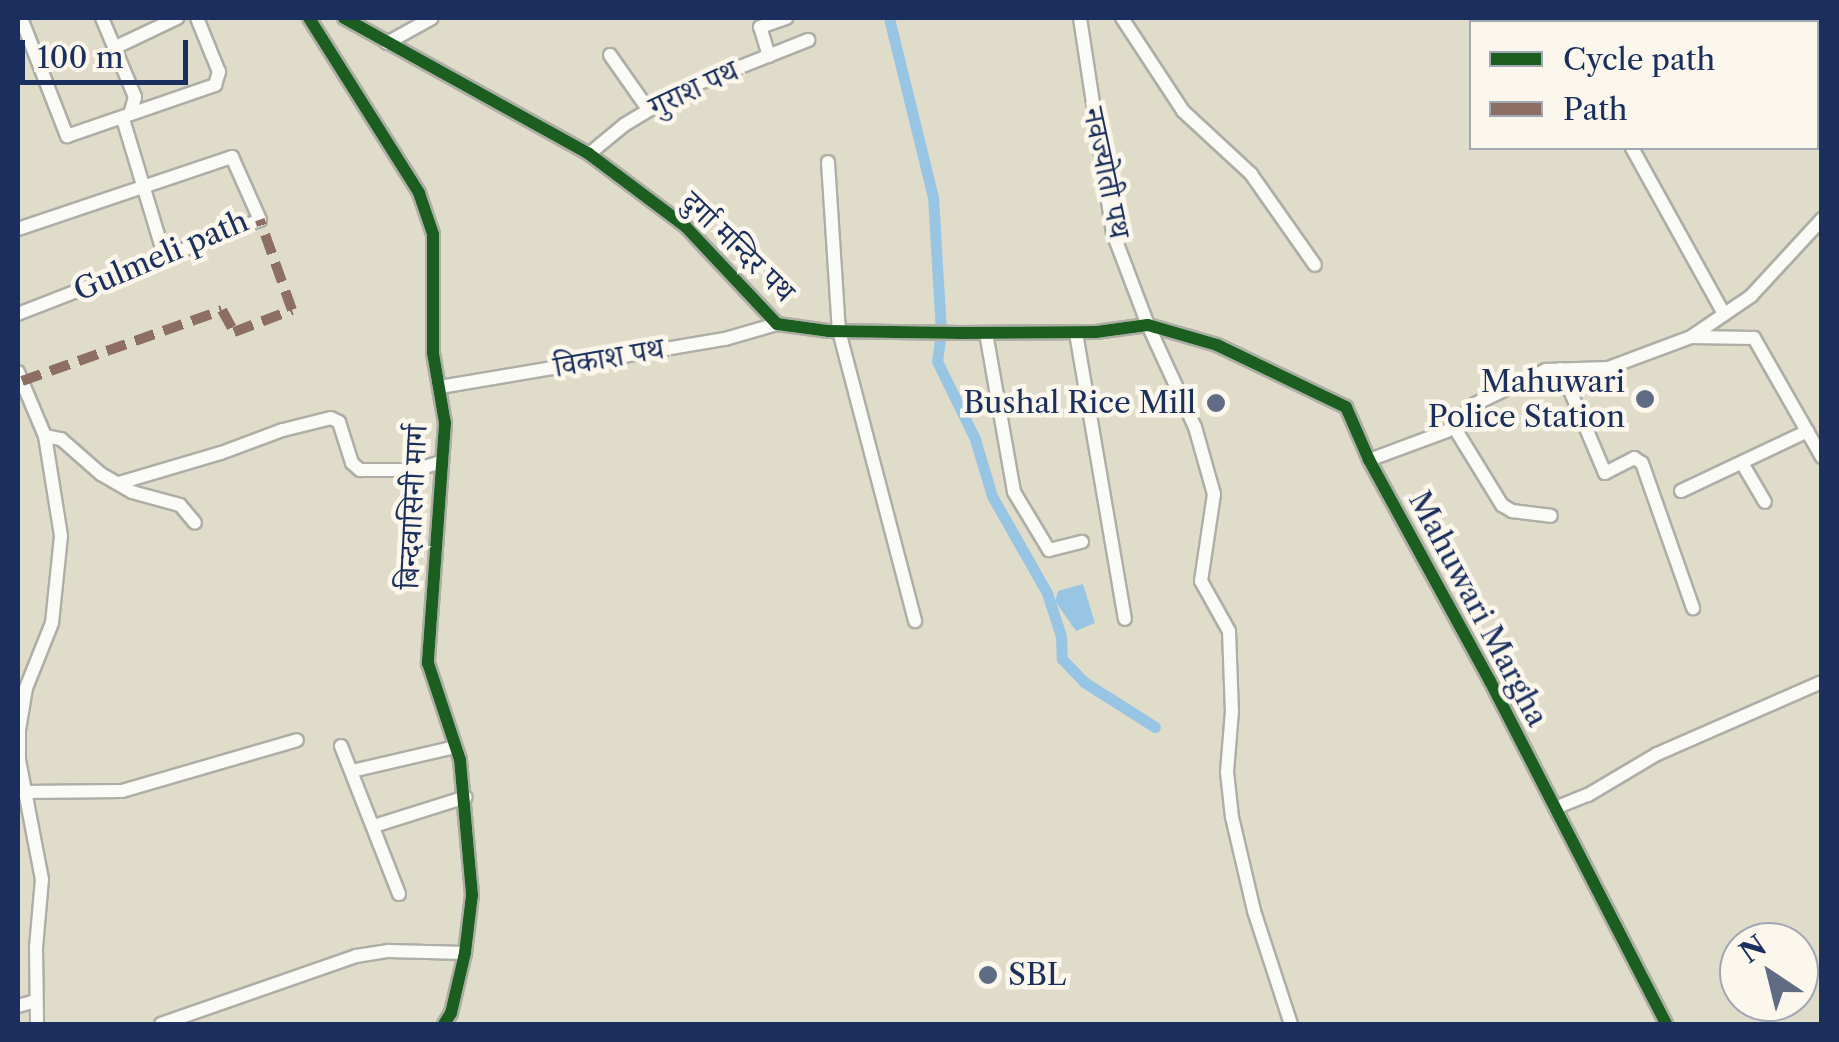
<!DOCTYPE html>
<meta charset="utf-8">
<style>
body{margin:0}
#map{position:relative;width:1839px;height:1042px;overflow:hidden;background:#e0dcca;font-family:"Libre Caslon Text","Noto Serif Devanagari",serif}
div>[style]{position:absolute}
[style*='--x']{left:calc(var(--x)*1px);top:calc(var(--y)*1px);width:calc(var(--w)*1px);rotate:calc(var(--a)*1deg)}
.water>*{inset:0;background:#98c5e4}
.canal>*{height:11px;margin:-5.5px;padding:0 5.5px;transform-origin:5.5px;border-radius:5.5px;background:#98c5e4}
.roads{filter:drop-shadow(2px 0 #aeaea7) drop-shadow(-2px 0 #aeaea7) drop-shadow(0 2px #aeaea7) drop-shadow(0 -2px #aeaea7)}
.street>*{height:12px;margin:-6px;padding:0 6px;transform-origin:6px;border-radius:6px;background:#fafaf7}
.quiet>*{height:10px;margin-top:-5px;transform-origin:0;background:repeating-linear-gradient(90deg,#8d6e63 0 20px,transparent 0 30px)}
.cycleway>*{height:12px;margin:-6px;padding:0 6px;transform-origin:6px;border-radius:6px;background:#1b5e20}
.dots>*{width:28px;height:28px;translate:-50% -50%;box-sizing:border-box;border:5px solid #fbf7ec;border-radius:50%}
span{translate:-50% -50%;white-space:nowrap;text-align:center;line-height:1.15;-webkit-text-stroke:9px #fbf7ec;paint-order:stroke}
.street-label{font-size:30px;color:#1b2f5e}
.poi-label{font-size:30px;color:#1b2f5e}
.right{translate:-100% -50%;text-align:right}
.left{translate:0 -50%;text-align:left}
.frame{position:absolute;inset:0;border:20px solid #1b2f5e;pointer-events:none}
.legend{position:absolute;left:1469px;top:20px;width:350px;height:130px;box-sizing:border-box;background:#fbf7ec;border:2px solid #a1a7b3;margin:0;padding:12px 18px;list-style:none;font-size:30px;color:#1b2f5e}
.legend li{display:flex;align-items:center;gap:20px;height:50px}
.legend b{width:50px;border:2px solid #a1a7b3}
.north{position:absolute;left:1719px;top:922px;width:100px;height:100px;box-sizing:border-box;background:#fbf7ec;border:2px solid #a1a7b3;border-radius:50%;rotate:325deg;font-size:28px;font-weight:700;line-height:40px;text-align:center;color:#1b2f5e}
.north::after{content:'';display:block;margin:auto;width:35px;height:45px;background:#606c84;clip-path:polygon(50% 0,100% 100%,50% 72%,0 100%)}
.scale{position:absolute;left:20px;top:40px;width:168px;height:45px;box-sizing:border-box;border:5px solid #1b2f5e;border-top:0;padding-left:12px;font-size:30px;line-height:35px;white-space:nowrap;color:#1b2f5e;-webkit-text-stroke:8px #fbf7ec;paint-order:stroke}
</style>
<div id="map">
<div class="water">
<i style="clip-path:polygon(1083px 584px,1095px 623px,1076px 631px,1055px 601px,1058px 591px)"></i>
</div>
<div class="canal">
<i style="--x:889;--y:18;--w:184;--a:76.2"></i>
<i style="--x:933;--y:197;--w:136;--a:86.6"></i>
<i style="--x:941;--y:333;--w:28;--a:98"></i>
<i style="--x:937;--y:361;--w:87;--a:64"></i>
<i style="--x:975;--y:439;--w:59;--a:73.4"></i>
<i style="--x:992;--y:496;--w:112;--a:60.4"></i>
<i style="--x:1047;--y:593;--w:45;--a:72"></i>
<i style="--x:1061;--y:636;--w:23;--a:88"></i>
<i style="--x:1062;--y:659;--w:32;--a:46"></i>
<i style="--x:1084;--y:682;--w:84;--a:32.4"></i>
</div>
<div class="roads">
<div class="street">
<i style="--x:21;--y:18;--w:127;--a:68.7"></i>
<i style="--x:67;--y:136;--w:157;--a:-19"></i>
<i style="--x:215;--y:85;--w:14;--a:-73"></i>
<i style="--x:219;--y:72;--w:58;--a:-112.2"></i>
<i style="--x:102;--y:18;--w:86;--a:67.3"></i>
<i style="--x:135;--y:97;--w:15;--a:106"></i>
<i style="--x:309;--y:18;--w:207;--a:57.8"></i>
<i style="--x:419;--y:193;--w:43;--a:71.1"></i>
<i style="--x:433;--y:234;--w:119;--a:90"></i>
<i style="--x:433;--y:353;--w:71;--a:80.3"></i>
<i style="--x:445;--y:423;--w:241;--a:94.1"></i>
<i style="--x:428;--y:663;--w:102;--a:71.7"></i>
<i style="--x:460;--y:760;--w:136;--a:84.9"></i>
<i style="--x:472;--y:895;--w:58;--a:96.9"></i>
<i style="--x:465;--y:953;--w:62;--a:103.1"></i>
<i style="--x:451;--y:1013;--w:13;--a:122"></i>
<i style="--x:344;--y:18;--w:280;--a:29"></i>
<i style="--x:589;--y:154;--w:120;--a:36.9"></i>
<i style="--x:685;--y:226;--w:134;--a:46.8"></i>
<i style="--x:777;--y:324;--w:51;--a:7.8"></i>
<i style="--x:828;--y:331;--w:133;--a:0.9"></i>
<i style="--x:961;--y:333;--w:135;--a:-0.4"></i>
<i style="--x:1096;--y:332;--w:52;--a:-7.7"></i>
<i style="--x:1148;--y:325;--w:72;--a:16.2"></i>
<i style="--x:1217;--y:345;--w:143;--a:25.7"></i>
<i style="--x:1346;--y:407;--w:58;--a:66.5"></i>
<i style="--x:1369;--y:460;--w:252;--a:61.3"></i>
<i style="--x:1490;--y:681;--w:386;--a:62.8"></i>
<i style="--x:1080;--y:18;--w:218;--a:81.3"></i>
<i style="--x:1113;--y:233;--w:98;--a:69.2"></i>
<i style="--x:1148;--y:325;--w:112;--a:65.3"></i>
<i style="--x:1195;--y:427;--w:70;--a:74.2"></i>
<i style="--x:1214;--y:494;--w:88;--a:98.5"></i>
<i style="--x:1201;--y:581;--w:57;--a:60.8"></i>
<i style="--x:1229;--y:631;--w:80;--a:87.9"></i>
<i style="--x:1232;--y:711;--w:61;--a:94.7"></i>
<i style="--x:1227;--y:772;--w:45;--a:83.7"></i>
<i style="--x:1232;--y:817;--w:97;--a:76.8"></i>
<i style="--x:1254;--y:911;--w:119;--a:71.9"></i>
<i style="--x:1122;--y:18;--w:111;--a:56.7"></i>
<i style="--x:1183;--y:111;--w:93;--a:42.8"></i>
<i style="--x:1251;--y:174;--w:111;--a:54.9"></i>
<i style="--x:1559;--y:18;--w:5;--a:53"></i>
<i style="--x:387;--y:43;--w:51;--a:-29.1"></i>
<i style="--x:116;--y:47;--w:68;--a:-25.4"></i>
<i style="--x:610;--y:55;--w:66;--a:54.9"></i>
<i style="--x:769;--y:56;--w:30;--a:-107"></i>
<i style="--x:760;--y:27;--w:28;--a:-19"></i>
<i style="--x:123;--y:119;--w:145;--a:73.2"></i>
<i style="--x:1632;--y:148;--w:190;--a:61"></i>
<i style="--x:589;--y:154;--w:45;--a:-39.6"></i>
<i style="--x:624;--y:125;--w:68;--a:-31.1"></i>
<i style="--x:682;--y:90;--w:136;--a:-21.6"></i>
<i style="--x:828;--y:162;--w:169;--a:86.3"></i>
<i style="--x:839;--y:331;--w:300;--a:75.3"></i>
<i style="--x:18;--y:229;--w:226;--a:-18.6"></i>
<i style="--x:232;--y:157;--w:69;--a:66"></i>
<i style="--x:260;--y:220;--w:260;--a:158.8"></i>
<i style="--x:986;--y:333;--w:161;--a:80"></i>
<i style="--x:1014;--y:492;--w:68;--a:58.9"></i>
<i style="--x:1049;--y:550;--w:34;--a:-14"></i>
<i style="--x:1076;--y:333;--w:290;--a:80.3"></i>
<i style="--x:1691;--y:337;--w:63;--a:0.9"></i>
<i style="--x:1754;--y:338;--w:137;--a:60.3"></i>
<i style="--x:1561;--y:369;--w:113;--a:67.1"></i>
<i style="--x:1605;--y:473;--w:33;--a:-27"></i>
<i style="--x:1634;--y:458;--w:9;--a:32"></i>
<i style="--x:1642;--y:463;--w:154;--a:70.6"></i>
<i style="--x:18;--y:372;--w:69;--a:67.1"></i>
<i style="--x:45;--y:436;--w:101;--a:80.9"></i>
<i style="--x:61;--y:536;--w:87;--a:95.9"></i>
<i style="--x:52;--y:623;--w:70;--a:111.8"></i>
<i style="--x:26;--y:688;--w:43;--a:99.5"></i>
<i style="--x:19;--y:730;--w:30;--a:90"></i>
<i style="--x:19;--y:760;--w:121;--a:79.1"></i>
<i style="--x:42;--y:879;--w:69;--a:95"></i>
<i style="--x:36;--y:948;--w:76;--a:89.2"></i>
<i style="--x:440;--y:387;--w:289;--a:-9.6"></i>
<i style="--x:725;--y:339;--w:54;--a:-16.1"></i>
<i style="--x:1454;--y:427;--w:92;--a:58.4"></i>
<i style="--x:1502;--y:505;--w:12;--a:31"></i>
<i style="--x:1512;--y:511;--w:39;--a:7"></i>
<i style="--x:45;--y:436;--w:16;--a:11"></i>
<i style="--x:61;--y:439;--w:53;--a:41.2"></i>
<i style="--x:101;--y:474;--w:36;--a:30"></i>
<i style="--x:132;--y:492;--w:50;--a:15.2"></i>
<i style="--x:180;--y:505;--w:23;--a:50"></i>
<i style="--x:1369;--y:460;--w:83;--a:-20.4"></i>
<i style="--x:1447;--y:431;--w:39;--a:-44"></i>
<i style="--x:1475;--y:404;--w:79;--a:-25.6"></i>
<i style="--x:1546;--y:370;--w:62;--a:-1.8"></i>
<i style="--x:1608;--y:368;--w:89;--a:-20.5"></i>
<i style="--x:1691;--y:337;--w:73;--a:-34.3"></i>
<i style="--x:1751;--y:296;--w:105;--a:-47.3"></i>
<i style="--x:1742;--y:463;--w:45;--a:59.5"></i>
<i style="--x:119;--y:483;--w:106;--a:-16.4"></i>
<i style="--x:221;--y:453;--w:66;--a:-20.4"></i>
<i style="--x:283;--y:430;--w:49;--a:-14"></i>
<i style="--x:331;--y:418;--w:9;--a:27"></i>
<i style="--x:339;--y:422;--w:43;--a:72.4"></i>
<i style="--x:352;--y:463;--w:11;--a:41"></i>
<i style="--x:360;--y:470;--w:55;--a:0"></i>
<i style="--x:415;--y:470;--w:27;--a:-17"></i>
<i style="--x:1681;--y:491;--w:140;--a:-25.3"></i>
<i style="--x:341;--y:746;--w:159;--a:68.6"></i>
<i style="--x:352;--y:771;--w:106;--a:-13.1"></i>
<i style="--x:26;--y:792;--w:96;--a:-0.6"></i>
<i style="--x:122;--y:791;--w:182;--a:-16.2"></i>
<i style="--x:1555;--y:808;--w:35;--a:-22"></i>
<i style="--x:1588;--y:795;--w:80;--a:-30.7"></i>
<i style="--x:1657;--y:754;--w:180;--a:-23.6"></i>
<i style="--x:374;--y:826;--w:96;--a:-17.5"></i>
<i style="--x:18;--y:1006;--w:19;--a:-16"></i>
<i style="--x:161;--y:1024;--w:207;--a:-19.2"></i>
<i style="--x:356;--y:956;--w:33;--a:-9"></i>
<i style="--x:389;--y:951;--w:76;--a:1.5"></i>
</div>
</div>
<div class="quiet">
<i style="--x:22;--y:381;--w:212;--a:-19.5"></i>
<i style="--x:222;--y:310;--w:25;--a:61"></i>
<i style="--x:234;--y:332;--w:62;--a:-20.8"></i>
<i style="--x:292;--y:310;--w:96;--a:-109.6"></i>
</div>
<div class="cycleway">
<i style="--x:309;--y:18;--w:207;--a:57.8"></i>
<i style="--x:419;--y:193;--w:43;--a:71.1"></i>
<i style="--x:433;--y:234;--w:119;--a:90"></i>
<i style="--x:433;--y:353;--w:71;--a:80.3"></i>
<i style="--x:445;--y:423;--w:241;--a:94.1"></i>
<i style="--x:428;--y:663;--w:102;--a:71.7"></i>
<i style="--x:460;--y:760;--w:136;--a:84.9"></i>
<i style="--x:472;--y:895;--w:58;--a:96.9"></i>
<i style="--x:465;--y:953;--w:62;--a:103.1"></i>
<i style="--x:451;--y:1013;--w:13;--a:122"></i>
<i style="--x:344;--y:18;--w:280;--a:29"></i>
<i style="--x:589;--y:154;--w:120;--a:36.9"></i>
<i style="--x:685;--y:226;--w:134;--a:46.8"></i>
<i style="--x:777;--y:324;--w:51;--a:7.8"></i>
<i style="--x:828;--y:331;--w:133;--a:0.9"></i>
<i style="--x:961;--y:333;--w:135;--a:-0.4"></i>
<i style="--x:1096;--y:332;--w:52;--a:-7.7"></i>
<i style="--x:1148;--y:325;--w:72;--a:16.2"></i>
<i style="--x:1217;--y:345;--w:143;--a:25.7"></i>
<i style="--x:1346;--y:407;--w:58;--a:66.5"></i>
<i style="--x:1369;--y:460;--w:252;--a:61.3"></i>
<i style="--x:1490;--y:681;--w:386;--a:62.8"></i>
</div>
<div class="dots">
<i style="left:1645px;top:399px;background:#606c84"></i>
<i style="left:1216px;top:403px;background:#606c84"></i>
<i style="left:988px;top:975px;background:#606c84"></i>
</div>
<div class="street-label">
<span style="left:694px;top:89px;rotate:-25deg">गुराश पथ</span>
<span style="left:1106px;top:173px;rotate:78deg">नवज्योती पथ</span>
<span style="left:738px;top:247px;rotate:44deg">दुर्गा मन्दिर पथ</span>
<span style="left:161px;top:256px;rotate:-23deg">Gulmeli path</span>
<span style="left:609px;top:358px;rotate:-10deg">विकाश पथ</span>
<span style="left:413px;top:507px;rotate:-87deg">बिन्दवासिनी मार्ग</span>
<span style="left:1478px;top:609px;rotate:62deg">Mahuwari Margha</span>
</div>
<div class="poi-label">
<span class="right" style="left:1625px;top:399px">Mahuwari<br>Police Station</span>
<span class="right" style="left:1196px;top:403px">Bushal Rice Mill</span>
<span class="left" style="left:1008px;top:975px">SBL</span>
</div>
<div class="frame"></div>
<ul class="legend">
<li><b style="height:12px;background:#1b5e20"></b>Cycle path</li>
<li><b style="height:12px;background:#8d6e63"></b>Path</li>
</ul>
<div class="north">N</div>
<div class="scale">100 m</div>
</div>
